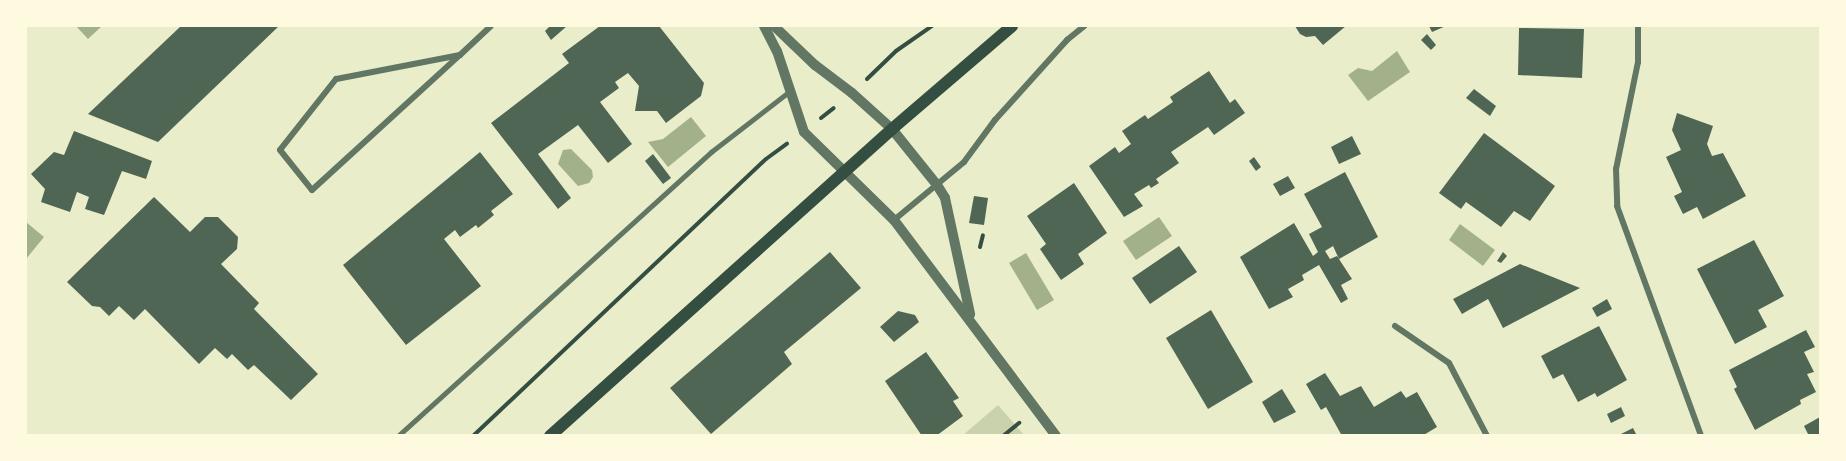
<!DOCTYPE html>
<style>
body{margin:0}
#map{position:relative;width:1846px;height:461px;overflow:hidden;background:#e9edc9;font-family:Raleway,sans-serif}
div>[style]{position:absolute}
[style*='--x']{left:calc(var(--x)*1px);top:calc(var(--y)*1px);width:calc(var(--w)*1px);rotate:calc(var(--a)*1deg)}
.green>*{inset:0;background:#cad2ad}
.water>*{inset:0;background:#a3b18a}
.building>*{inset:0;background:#4f6655}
.path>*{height:4px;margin:-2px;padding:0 2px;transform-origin:2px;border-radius:2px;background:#344e41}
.service>*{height:4.5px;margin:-2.25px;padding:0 2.25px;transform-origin:2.25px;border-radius:2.25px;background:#617663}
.minor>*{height:6px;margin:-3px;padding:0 3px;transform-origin:3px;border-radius:3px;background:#617663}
.tertiary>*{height:10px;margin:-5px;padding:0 5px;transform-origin:5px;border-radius:5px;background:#617663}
.secondary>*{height:12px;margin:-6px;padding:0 6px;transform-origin:6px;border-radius:6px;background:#344e41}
span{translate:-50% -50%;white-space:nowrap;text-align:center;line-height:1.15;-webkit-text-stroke:6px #fefae0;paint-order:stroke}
.frame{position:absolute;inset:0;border:27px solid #fefae0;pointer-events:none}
</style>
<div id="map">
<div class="green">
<i style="clip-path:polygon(998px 405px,1024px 435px,962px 436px)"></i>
</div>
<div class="water">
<i style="clip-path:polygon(76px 26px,102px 26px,88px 39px)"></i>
<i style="clip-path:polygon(1397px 51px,1410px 72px,1368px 101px,1348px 75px,1358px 68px,1372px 71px)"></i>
<i style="clip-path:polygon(691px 117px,706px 136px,668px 167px,648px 142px,663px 139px)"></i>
<i style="clip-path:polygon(571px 149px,592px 170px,593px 177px,589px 183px,578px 186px,558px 164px,563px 150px)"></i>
<i style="clip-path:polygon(1159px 217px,1172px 236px,1136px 260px,1123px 241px)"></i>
<i style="clip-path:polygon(26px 222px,44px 237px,26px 259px)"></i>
<i style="clip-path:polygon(1460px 224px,1495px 250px,1483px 266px,1449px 240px)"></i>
<i style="clip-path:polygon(1026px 253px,1054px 300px,1037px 310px,1009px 263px)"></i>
</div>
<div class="building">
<i style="clip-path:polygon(181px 26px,279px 26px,158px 142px,88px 114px)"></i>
<i style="clip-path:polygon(550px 26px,567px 26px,551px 40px,545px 31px)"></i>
<i style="clip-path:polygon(600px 26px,659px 26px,704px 83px,701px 96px,666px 123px,657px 111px,635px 111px,639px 86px,628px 73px,615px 82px,619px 88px,600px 102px,632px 144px,608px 163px,578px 125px,538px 154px,571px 198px,558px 209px,491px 123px,569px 63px,562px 54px)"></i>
<i style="clip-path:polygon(1295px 26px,1346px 26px,1323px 45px,1315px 36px,1306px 37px,1300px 34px)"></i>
<i style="clip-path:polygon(1429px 26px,1446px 26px,1432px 32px)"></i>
<i style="clip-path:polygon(1519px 28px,1584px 29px,1582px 78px,1518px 75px)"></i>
<i style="clip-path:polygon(1427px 34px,1436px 45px,1431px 50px,1421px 40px)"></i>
<i style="clip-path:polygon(1209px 71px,1230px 103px,1235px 99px,1245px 113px,1214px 135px,1208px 127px,1171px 152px,1179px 163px,1156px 179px,1159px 183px,1151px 188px,1149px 185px,1134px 194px,1143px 206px,1124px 217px,1089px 166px,1115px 147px,1119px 153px,1131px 144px,1122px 131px,1145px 115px,1148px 119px,1173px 102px,1170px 97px)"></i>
<i style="clip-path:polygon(1474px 89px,1496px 106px,1490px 116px,1466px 98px)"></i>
<i style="clip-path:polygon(1677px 113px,1713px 126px,1707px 144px,1712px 156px,1723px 153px,1746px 196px,1703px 219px,1697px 207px,1683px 214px,1674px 196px,1682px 192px,1666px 157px,1681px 150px,1672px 130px)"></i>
<i style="clip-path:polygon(74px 131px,152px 161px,146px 179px,122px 171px,104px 215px,85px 209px,89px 197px,77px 192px,70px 212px,41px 202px,45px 189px,31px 174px,54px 152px,64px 155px)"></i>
<i style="clip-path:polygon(1484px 133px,1555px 186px,1530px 221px,1514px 211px,1501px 227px,1466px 202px,1461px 209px,1439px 193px)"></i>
<i style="clip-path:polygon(1352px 136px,1361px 154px,1339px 164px,1331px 147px)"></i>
<i style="clip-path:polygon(480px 152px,513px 194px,491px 211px,494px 215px,478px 228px,476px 225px,460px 237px,455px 230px,444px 239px,481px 286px,406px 345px,343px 265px)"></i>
<i style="clip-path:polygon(653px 154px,671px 178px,663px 184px,645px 161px)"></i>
<i style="clip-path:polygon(1254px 157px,1261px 167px,1256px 171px,1249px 161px)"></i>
<i style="clip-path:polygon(1345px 172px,1378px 237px,1339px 259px,1333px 246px,1325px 251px,1330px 259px,1337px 256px,1352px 279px,1341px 285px,1348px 299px,1341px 303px,1319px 265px,1302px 275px,1304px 280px,1288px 289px,1293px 297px,1269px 309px,1240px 257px,1294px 223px,1313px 256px,1318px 252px,1309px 234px,1322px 227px,1304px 194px)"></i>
<i style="clip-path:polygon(1288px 176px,1295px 188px,1280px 196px,1273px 184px)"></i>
<i style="clip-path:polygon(1074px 183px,1107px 233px,1078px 254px,1084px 264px,1061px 280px,1040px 249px,1046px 244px,1027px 216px)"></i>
<i style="clip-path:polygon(974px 196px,988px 198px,984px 225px,969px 223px)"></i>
<i style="clip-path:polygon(154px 197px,190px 232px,205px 217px,218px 217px,238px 237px,237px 249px,221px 264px,259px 303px,254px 309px,318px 374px,291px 400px,254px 365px,248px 370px,232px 354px,227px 359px,215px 348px,199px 364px,145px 309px,134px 320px,119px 306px,109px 316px,100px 307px,92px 306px,67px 282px)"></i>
<i style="clip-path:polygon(1754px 240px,1784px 296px,1758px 310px,1767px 327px,1735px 344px,1697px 269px)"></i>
<i style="clip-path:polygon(1179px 246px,1197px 272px,1150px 304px,1132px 278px)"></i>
<i style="clip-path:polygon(830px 252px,861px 288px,784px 352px,792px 364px,711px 434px,670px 388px)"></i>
<i style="clip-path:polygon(1503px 252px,1507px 256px,1501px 263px,1497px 261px)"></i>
<i style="clip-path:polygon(1520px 264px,1580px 288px,1503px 328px,1488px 299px,1462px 314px,1453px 299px)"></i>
<i style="clip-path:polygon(1607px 299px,1612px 309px,1597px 317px,1592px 308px)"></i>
<i style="clip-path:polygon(1211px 310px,1253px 382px,1208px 409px,1166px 338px)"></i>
<i style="clip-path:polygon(898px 311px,915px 315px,919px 322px,894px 342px,880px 327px)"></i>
<i style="clip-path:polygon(1599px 326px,1627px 380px,1597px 397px,1595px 393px,1578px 402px,1563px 374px,1553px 379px,1541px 356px)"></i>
<i style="clip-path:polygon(1806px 330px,1815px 347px,1804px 352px,1814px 372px,1807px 374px,1816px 392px,1800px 400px,1801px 404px,1755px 430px,1734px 389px,1737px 387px,1729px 370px)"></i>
<i style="clip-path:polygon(926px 352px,959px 398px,953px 401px,963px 416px,936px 436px,922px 436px,885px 381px)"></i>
<i style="clip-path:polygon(1325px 373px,1340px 396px,1361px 386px,1374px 407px,1401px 391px,1406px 398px,1417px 392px,1437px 427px,1422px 436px,1342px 436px,1326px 407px,1321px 410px,1306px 384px)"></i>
<i style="clip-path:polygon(1282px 389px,1296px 412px,1274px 423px,1262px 402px)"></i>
<i style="clip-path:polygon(1621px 407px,1625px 416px,1611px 423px,1607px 414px)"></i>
<i style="clip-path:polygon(1820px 417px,1820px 436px,1809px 436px,1804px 426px)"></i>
<i style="clip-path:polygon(1633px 428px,1637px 436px,1617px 436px)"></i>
</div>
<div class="path">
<i style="--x:867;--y:79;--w:40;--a:-44"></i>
<i style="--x:896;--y:51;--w:44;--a:-34.8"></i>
<i style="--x:821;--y:118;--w:16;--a:-38"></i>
<i style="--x:980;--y:247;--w:12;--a:-76"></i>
<i style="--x:473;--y:436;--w:403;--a:-43.4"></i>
<i style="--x:766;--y:159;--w:26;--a:-36"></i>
<i style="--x:1003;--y:436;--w:21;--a:-39"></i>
</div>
<div class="service">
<i style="--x:398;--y:436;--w:423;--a:-42.2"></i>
<i style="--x:711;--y:152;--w:100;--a:-37.7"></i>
</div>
<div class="minor">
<i style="--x:1638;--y:26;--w:36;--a:90"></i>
<i style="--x:1638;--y:62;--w:109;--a:101.6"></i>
<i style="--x:1616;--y:169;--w:37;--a:88"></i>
<i style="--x:1617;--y:206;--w:245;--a:69.9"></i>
<i style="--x:460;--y:55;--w:126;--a:169"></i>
<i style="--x:336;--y:79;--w:90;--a:128.3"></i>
<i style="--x:280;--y:150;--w:51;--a:51.3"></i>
<i style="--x:312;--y:190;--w:200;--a:-42.4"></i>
<i style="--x:460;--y:55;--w:42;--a:-43.1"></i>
<i style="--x:894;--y:220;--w:91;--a:-39.6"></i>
<i style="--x:964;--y:162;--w:52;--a:-53.6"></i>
<i style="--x:995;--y:120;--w:108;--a:-48"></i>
<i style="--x:1067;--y:40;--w:22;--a:-39"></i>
<i style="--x:1395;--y:326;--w:65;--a:34.4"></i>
<i style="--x:1449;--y:363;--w:82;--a:62.5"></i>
</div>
<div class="tertiary">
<i style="--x:764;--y:26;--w:28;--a:63"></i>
<i style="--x:777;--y:51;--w:85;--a:71.6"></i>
<i style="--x:804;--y:132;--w:126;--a:44.4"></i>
<i style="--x:894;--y:220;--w:270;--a:53.1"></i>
<i style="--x:774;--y:26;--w:57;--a:43.6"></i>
<i style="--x:815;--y:65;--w:46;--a:37.1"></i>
<i style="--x:852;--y:93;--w:54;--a:42"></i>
<i style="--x:892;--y:129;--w:72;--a:51.2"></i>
<i style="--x:937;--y:185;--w:15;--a:58"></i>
<i style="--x:945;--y:198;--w:119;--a:77.8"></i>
</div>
<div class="secondary">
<i style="--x:550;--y:436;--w:460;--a:-41.9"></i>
<i style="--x:892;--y:129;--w:158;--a:-40.6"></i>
</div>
<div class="frame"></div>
</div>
